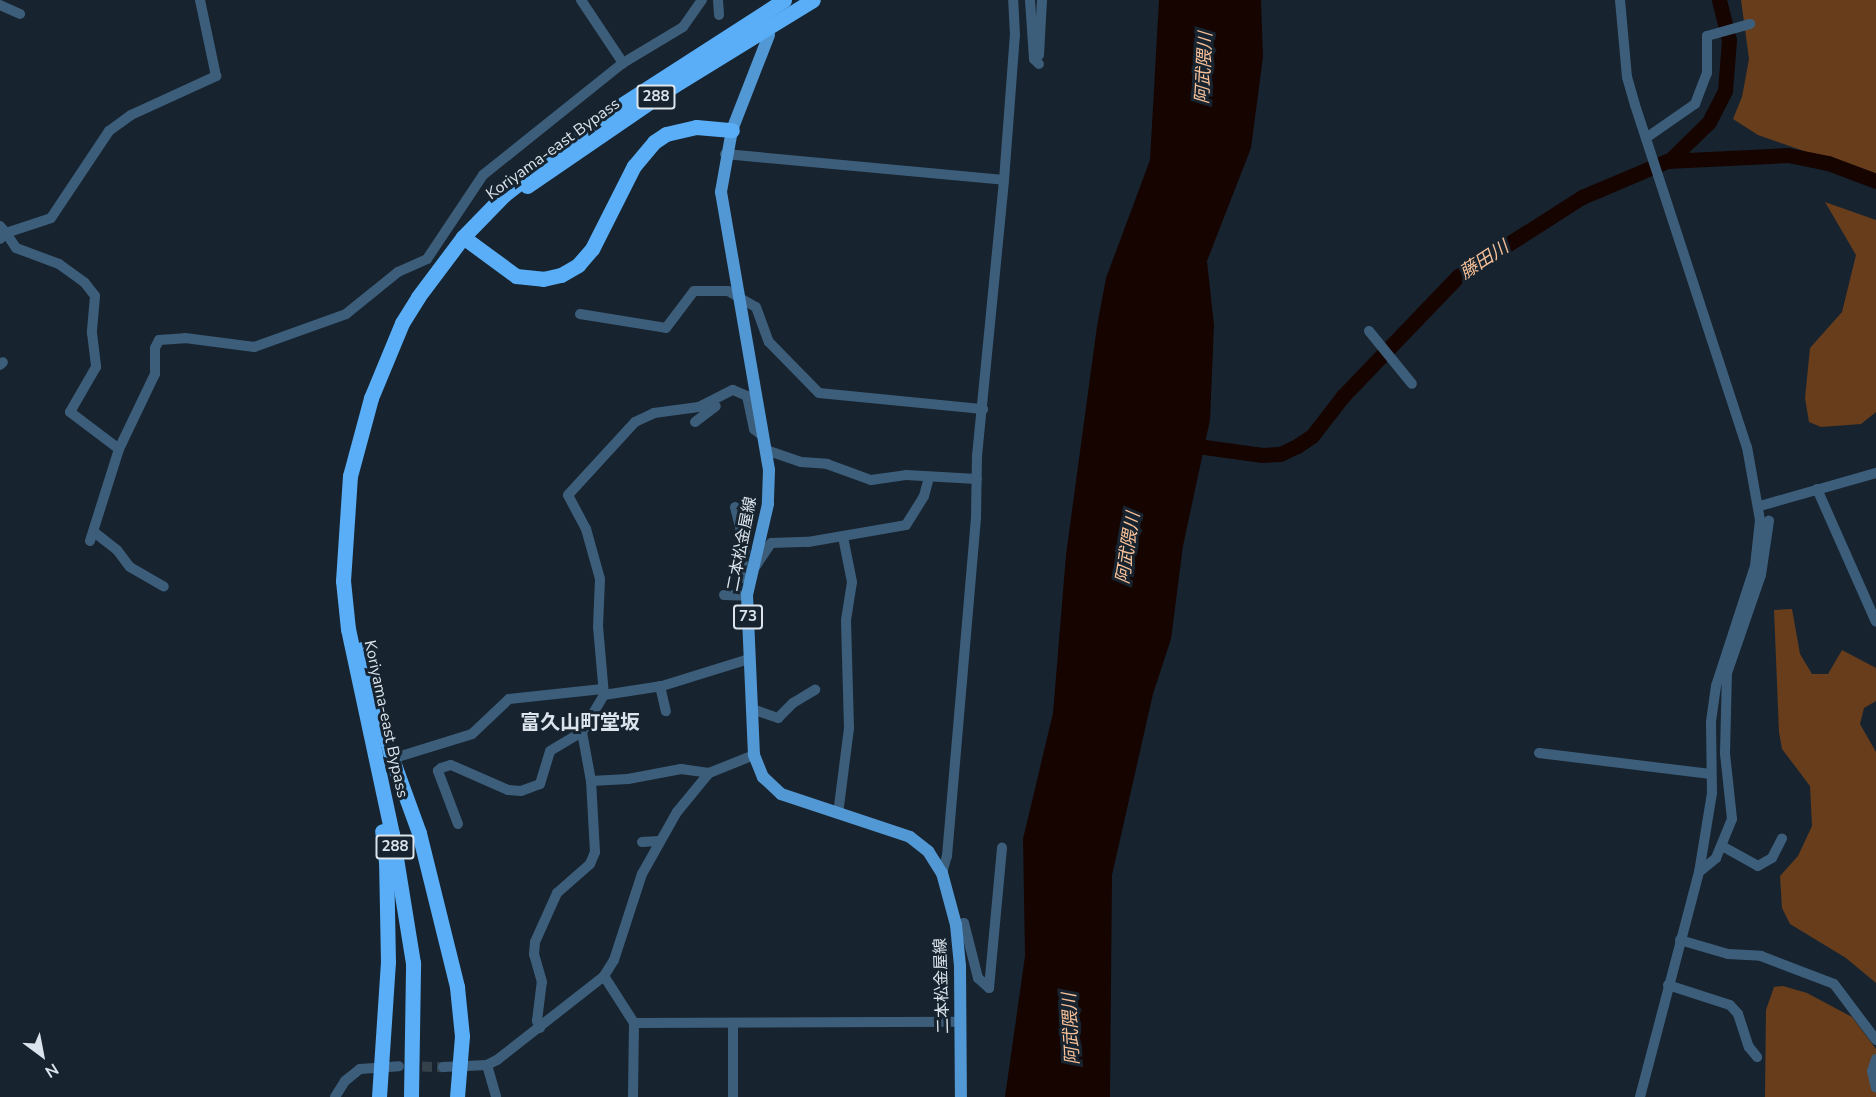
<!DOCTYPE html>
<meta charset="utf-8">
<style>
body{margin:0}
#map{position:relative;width:1876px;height:1097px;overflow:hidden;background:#17242f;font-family:"Nunito Sans","Noto Sans JP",sans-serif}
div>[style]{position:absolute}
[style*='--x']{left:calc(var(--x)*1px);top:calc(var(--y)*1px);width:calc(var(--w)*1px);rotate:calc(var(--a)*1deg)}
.forest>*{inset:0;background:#673d1c}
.water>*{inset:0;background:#160400}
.river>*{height:15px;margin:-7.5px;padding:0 7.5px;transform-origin:7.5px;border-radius:7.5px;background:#160400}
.minor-tunnel>*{height:10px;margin-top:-5px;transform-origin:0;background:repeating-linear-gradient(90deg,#34414b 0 10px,transparent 0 15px)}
.minor>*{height:10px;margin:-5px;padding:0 5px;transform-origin:5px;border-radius:5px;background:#3d5e7b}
.major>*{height:12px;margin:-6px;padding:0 6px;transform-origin:6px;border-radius:6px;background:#5298d4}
.highway>*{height:15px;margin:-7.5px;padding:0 7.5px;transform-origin:7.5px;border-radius:7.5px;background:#59aef7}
span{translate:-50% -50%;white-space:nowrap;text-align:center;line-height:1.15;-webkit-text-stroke:6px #17242f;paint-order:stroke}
.shield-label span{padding:2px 4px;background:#17242f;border:2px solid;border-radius:4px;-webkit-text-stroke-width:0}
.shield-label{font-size:15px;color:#dbe4ec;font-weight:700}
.street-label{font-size:16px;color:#dbe4ec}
.water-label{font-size:18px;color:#f8c098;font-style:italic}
.quarter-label{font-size:20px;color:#dbe4ec;font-weight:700}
.north{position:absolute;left:12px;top:1025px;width:60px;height:60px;-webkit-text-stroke:4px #17242f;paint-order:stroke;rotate:148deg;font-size:16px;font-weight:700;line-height:24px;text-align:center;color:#dbe4ec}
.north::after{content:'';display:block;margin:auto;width:21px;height:27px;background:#dbe4ec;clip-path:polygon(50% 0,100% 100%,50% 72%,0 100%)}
</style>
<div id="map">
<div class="forest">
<i style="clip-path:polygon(1741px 0,1876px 0,1876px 176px,1758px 135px,1733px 119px,1742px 97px,1749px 59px)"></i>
<i style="clip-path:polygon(1825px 202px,1876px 220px,1876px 412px,1861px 424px,1821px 427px,1809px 422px,1805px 398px,1810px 348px,1842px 312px,1856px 255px)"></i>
<i style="clip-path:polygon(1792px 609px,1800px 654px,1812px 674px,1828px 674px,1842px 650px,1876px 668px,1876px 701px,1864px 708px,1860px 724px,1876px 752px,1876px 983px,1846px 958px,1790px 924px,1782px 908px,1780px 876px,1798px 856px,1812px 826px,1810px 786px,1782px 749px,1779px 732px,1774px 610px)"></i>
<i style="clip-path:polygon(1783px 986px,1807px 993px,1852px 1017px,1876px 1049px,1876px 1097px,1765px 1097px,1766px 1010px,1774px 987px)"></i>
</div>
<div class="water">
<i style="clip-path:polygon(1159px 0,1261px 0,1263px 57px,1251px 148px,1207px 261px,1214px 325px,1210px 420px,1183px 546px,1171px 639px,1153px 694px,1112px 875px,1110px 1097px,1005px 1097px,1025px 956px,1023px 839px,1053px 713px,1066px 555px,1097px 326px,1106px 278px,1150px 160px)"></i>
</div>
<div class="river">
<i style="--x:1669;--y:161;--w:56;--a:-44.3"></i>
<i style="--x:1709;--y:122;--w:35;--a:-63"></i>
<i style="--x:1725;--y:91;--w:51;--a:-85.5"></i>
<i style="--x:1729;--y:40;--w:41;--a:-104"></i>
<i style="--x:1183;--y:444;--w:80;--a:7.9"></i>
<i style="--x:1262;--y:455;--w:18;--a:-3"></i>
<i style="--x:1280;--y:454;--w:19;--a:-25"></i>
<i style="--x:1297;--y:446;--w:18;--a:-34"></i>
<i style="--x:1312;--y:436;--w:51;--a:-52.2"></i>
<i style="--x:1343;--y:396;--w:166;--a:-46.2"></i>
<i style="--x:1458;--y:276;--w:147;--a:-32.5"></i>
<i style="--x:1582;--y:197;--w:92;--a:-23"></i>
<i style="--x:1667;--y:161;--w:121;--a:-2.8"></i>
<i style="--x:1788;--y:155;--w:41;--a:11.3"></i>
<i style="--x:1828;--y:163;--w:51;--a:20.6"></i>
</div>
<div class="minor-tunnel">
<i style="--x:407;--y:1066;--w:36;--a:2"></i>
</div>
<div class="minor">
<i style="--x:581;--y:0;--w:76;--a:56.3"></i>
<i style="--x:718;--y:0;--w:15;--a:86"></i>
<i style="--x:1030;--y:0;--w:59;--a:86.1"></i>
<i style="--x:1034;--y:59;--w:7;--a:45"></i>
<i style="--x:1620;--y:0;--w:77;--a:84.8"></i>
<i style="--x:1627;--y:77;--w:29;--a:74"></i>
<i style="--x:1635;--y:105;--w:360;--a:71.9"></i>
<i style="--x:1747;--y:447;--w:74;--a:79.9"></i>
<i style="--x:1760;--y:520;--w:46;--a:96.2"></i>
<i style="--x:1755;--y:566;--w:126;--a:108"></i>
<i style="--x:1716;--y:686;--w:37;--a:98"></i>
<i style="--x:1711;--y:723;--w:70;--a:89.2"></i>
<i style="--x:1712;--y:793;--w:80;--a:99.3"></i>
<i style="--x:1699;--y:872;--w:233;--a:104.7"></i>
<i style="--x:0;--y:5;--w:22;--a:24"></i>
<i style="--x:1039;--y:55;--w:55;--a:-86.9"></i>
<i style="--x:1646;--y:138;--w:60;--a:-34.8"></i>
<i style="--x:1695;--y:104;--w:33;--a:-69"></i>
<i style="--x:1707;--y:73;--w:37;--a:-90"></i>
<i style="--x:1707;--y:36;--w:45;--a:-15.6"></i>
<i style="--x:725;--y:154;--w:280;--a:5.3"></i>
<i style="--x:0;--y:226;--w:9;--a:49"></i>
<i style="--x:6;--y:233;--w:47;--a:-18.4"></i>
<i style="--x:51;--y:218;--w:105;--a:-56.3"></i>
<i style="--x:109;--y:131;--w:27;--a:-36"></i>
<i style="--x:131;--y:115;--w:94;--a:-24.6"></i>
<i style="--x:216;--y:76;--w:78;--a:-101.9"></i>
<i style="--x:0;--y:239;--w:8;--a:-45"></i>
<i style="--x:6;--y:233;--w:18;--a:56"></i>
<i style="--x:16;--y:248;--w:46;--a:20.4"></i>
<i style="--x:59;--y:264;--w:32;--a:36"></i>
<i style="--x:85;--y:283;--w:16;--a:52"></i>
<i style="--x:95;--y:296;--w:37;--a:95"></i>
<i style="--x:92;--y:333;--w:34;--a:83"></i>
<i style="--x:96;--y:367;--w:52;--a:120"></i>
<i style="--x:70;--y:412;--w:61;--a:37.1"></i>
<i style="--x:580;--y:314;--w:87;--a:9.2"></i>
<i style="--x:666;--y:328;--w:46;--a:-52.9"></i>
<i style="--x:694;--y:291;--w:34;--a:0"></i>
<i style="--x:728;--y:291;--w:32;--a:30"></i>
<i style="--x:756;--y:307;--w:37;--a:70"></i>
<i style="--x:769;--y:342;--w:71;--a:45.6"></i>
<i style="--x:819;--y:393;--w:165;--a:5.6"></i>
<i style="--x:1369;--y:331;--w:68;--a:50.9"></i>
<i style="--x:0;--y:365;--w:4;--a:-45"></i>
<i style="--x:695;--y:422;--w:26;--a:-37"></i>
<i style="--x:766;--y:450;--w:37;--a:19"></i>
<i style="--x:801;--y:462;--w:26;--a:4"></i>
<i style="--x:827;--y:464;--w:47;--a:20"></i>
<i style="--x:871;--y:480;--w:35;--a:-8"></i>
<i style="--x:906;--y:475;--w:71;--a:3.2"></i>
<i style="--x:1817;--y:489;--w:145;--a:66.1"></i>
<i style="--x:1760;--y:506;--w:121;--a:-15.9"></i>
<i style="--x:735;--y:507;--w:41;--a:76"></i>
<i style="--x:745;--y:547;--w:27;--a:98"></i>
<i style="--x:741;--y:574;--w:13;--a:45"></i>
<i style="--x:94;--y:532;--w:29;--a:38"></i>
<i style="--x:117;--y:550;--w:21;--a:53"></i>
<i style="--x:130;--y:567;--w:39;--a:30"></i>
<i style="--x:90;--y:541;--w:96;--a:-72.5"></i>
<i style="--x:119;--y:449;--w:83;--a:-64.4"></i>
<i style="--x:155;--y:374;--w:26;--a:-90"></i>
<i style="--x:155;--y:348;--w:9;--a:-63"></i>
<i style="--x:159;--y:340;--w:26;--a:-4"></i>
<i style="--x:185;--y:338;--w:70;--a:7.4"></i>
<i style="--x:254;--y:347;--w:98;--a:-19.7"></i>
<i style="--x:346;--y:314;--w:67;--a:-38.9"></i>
<i style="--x:398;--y:272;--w:32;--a:-24"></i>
<i style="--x:427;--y:259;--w:101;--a:-56.3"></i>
<i style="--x:483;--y:175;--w:179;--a:-38.7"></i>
<i style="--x:623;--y:63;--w:70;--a:-31"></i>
<i style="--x:683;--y:27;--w:33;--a:-55"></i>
<i style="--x:753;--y:570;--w:32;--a:-56"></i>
<i style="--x:771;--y:543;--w:37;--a:-2"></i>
<i style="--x:808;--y:542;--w:99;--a:-9.8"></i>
<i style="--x:906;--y:525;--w:34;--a:-58"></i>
<i style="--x:924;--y:496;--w:20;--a:-75"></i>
<i style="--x:724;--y:595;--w:23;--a:2"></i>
<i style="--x:749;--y:659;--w:91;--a:162.8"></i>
<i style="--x:662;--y:686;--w:59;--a:171.2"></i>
<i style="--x:604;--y:695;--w:68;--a:-95"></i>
<i style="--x:598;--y:627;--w:48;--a:-87.6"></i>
<i style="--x:600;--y:579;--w:52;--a:-105.6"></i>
<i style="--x:586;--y:529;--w:38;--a:-118"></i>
<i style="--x:568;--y:495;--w:99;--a:-47.5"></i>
<i style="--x:635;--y:422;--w:21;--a:-25"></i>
<i style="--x:654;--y:413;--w:45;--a:-7.6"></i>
<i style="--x:699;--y:407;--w:38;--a:-27"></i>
<i style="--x:733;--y:390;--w:15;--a:23"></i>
<i style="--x:747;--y:396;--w:34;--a:78"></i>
<i style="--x:754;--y:429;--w:13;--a:39"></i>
<i style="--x:660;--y:686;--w:26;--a:77"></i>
<i style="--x:752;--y:709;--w:28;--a:19"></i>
<i style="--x:778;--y:718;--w:21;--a:-45"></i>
<i style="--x:793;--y:703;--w:26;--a:-31"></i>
<i style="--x:1539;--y:753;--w:173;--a:7"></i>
<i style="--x:401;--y:756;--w:74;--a:-17.2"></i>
<i style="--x:472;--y:734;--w:51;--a:-43.4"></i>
<i style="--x:509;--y:699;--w:94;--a:-6.1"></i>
<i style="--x:591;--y:781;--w:37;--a:-3"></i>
<i style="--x:628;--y:779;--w:54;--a:-10.7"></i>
<i style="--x:681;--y:769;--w:28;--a:8"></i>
<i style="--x:838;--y:814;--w:87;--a:-82.7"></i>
<i style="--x:849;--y:728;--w:108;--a:-91.6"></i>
<i style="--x:846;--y:620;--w:38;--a:-81"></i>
<i style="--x:852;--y:582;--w:46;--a:-101.3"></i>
<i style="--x:458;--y:824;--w:57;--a:-110.7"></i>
<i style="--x:438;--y:771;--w:4;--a:-45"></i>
<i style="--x:441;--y:768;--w:10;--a:-17"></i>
<i style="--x:451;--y:765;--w:62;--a:23.7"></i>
<i style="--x:508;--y:790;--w:13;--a:4"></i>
<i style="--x:521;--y:791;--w:20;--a:-20"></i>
<i style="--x:540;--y:784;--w:34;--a:-73"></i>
<i style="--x:550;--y:751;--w:37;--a:-31"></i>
<i style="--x:582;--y:732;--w:43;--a:-59.3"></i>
<i style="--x:642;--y:842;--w:17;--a:-3"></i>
<i style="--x:1722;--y:846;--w:41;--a:29.1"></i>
<i style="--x:1758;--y:866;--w:16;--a:-30"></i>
<i style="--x:1772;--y:858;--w:22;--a:-63"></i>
<i style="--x:1699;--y:872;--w:22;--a:-39"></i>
<i style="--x:1716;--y:858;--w:42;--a:-67.7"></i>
<i style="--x:1732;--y:819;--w:66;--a:-96.1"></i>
<i style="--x:1725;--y:753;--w:80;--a:-88.6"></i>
<i style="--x:1727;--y:673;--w:104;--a:-70.9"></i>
<i style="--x:1761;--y:575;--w:55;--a:-81.6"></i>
<i style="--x:942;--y:873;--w:18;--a:-74"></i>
<i style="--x:947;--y:856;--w:339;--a:-85.1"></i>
<i style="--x:976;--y:518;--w:62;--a:-89.1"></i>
<i style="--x:977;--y:456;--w:277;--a:-84.4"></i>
<i style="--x:1004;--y:180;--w:145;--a:-85.7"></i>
<i style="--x:1015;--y:35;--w:35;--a:-93"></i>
<i style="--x:956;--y:925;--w:8;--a:-14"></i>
<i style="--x:964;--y:923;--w:57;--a:75.7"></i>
<i style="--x:978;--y:978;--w:15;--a:42"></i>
<i style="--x:989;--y:988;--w:141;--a:-84.7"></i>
<i style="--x:1680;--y:940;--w:50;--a:16.3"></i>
<i style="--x:1728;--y:954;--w:33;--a:3"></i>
<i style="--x:1761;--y:956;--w:78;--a:21"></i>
<i style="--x:1834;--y:984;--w:70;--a:53.1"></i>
<i style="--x:604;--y:976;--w:56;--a:57.4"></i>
<i style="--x:634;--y:1023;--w:74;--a:90.8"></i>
<i style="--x:1668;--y:985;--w:65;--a:17.9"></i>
<i style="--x:1730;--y:1005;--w:12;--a:48"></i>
<i style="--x:1738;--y:1014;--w:35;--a:72"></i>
<i style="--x:1749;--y:1047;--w:13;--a:51"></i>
<i style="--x:634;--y:1023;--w:327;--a:-0.2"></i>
<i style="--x:540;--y:1028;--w:8;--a:-113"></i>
<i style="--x:537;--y:1021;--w:39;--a:-83"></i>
<i style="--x:542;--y:982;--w:29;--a:-106"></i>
<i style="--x:534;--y:954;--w:12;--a:-85"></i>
<i style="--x:535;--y:942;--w:54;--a:-65.8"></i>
<i style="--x:557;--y:893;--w:44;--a:-41.3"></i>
<i style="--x:590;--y:864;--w:13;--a:-67"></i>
<i style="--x:595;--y:852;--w:71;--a:-93.2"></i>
<i style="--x:591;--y:781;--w:50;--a:-100.4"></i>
<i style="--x:1876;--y:1059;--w:13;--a:108"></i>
<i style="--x:1872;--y:1071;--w:17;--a:77"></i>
<i style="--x:487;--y:1065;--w:33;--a:74"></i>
<i style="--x:443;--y:1067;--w:44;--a:-2.6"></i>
<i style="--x:487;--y:1065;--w:11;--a:-27"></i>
<i style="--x:497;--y:1060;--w:136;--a:-38.1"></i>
<i style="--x:604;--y:976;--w:19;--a:-58"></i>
<i style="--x:614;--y:960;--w:90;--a:-72"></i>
<i style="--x:642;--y:874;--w:71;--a:-60.6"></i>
<i style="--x:677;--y:812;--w:50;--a:-50.6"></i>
<i style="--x:709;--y:773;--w:48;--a:-21.8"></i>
<i style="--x:335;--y:1097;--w:19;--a:-58"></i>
<i style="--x:345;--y:1081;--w:19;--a:-39"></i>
<i style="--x:360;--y:1069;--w:39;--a:-4"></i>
<i style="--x:733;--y:1097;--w:74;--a:-90"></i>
</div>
<div class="major">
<i style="--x:769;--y:35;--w:102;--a:111.3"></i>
<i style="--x:732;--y:130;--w:63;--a:100.1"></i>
<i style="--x:721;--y:192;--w:282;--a:80.2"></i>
<i style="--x:769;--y:470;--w:34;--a:92"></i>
<i style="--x:768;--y:504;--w:93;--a:103"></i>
<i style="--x:747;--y:595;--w:160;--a:87.5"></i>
<i style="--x:754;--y:755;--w:24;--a:68"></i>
<i style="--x:763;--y:777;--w:25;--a:43"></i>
<i style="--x:781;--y:794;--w:136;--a:18.4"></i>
<i style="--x:910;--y:837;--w:23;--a:38"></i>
<i style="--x:928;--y:851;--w:26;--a:58"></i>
<i style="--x:942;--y:873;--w:54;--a:74.9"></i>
<i style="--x:956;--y:925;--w:41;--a:84.4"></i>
<i style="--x:960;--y:966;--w:131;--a:89.6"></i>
</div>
<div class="highway">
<i style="--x:527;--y:186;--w:177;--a:-34.4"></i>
<i style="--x:673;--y:86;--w:164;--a:-31.6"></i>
<i style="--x:463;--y:237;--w:66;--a:36.3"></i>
<i style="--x:516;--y:276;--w:27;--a:6"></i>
<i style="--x:543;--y:279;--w:18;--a:-13"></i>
<i style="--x:561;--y:275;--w:20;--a:-30"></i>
<i style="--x:578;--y:265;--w:21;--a:-49"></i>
<i style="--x:592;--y:249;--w:93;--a:-63.2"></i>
<i style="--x:634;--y:166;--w:31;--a:-50"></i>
<i style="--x:654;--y:142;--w:14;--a:-34"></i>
<i style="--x:666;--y:134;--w:31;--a:-13"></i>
<i style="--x:696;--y:127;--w:36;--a:5"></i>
<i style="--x:362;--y:649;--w:111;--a:74.8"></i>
<i style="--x:391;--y:756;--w:82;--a:70"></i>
<i style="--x:419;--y:833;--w:159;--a:76.1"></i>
<i style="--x:457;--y:987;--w:49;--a:84.2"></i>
<i style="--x:462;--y:1036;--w:61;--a:94.7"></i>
<i style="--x:379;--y:1097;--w:135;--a:-86.2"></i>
<i style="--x:388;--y:962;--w:100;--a:-91.1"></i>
<i style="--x:386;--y:862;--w:31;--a:-97"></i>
<i style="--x:411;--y:1097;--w:134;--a:-89.1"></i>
<i style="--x:413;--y:963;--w:131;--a:-99.2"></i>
<i style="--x:392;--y:834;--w:210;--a:-102.1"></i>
<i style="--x:348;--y:629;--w:48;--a:-95.9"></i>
<i style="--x:343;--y:581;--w:105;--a:-86.2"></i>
<i style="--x:350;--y:476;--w:81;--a:-74.9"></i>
<i style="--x:371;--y:398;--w:81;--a:-67.5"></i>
<i style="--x:402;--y:323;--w:31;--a:-58"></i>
<i style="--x:418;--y:297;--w:75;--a:-53.1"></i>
<i style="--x:463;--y:237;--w:60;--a:-45.7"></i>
<i style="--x:505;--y:194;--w:139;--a:-37.7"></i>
<i style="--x:615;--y:109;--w:201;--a:-32.8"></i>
</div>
<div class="shield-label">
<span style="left:656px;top:97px">288</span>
<span style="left:748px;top:617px">73</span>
<span style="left:395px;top:847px">288</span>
</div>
<div class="street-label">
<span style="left:553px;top:149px;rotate:-36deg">Koriyama-east Bypass</span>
<span style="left:742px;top:544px;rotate:-79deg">二本松金屋線</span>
<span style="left:386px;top:719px;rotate:78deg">Koriyama-east Bypass</span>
<span style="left:942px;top:986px;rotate:-92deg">二本松金屋線</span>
</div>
<div class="water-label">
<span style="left:1204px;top:68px;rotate:-87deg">阿武隈川</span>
<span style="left:1484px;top:260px;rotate:-33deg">藤田川</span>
<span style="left:1128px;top:548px;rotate:-81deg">阿武隈川</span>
<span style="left:1071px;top:1029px;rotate:-93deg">阿武隈川</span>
</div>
<div class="quarter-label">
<span style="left:580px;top:722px">富久山町堂坂</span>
</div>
<div class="north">N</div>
</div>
